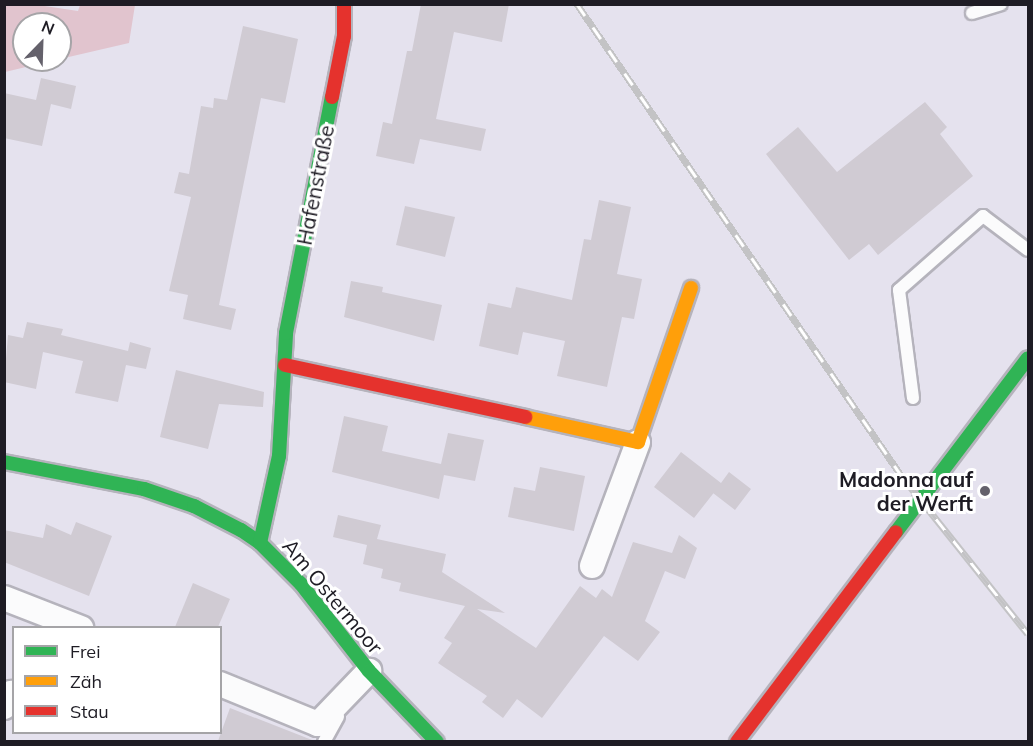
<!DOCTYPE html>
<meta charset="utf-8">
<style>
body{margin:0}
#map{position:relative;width:1033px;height:746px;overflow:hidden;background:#e5e2ee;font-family:Mulish,sans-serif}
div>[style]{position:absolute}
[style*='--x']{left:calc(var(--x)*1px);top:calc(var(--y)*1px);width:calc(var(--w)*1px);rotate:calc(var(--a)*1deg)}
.green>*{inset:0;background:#e1c4ce}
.building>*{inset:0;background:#d0cbd3}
.roads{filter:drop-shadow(2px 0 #b5b3bc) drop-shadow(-2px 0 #b5b3bc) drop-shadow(0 2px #b5b3bc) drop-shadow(0 -2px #b5b3bc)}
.lane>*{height:12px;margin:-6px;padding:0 6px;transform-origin:6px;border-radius:6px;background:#fbfbfc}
.street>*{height:24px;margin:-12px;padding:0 12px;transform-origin:12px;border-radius:12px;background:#fbfbfc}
.fast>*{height:14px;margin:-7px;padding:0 7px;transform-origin:7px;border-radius:7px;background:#30b455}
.slow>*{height:14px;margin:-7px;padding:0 7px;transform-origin:7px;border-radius:7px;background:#ff9f0a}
.jam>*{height:14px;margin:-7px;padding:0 7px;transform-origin:7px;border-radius:7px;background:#e5322d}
.rail>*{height:7px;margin-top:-3.5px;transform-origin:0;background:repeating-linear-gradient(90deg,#fff 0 14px,#c3c3c5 0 28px);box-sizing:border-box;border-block:2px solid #c3c3c5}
.dots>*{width:16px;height:16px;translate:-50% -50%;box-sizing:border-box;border:3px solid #fff;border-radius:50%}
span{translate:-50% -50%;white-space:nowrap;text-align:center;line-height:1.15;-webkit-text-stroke:6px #fff;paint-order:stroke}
.street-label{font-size:21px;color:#1e1c24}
.poi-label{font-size:21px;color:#1e1c24;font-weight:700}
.right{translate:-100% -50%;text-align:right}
.frame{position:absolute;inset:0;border:6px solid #1e1c24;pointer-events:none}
.legend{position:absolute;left:12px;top:626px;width:210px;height:108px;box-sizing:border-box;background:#fff;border:2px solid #a5a4a7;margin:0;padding:8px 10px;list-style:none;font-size:18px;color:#1e1c24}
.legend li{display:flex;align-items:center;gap:12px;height:30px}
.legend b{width:30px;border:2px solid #a5a4a7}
.north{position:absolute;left:12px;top:12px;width:60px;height:60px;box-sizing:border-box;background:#fff;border:2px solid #a5a4a7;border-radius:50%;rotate:23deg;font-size:16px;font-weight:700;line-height:24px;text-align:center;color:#1e1c24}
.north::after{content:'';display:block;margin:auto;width:21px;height:27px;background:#64616b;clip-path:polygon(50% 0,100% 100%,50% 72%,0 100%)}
</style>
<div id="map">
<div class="green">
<i style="clip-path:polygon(4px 5px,38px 5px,78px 11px,80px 5px,135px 5px,129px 43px,60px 59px,60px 24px,24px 24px,24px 60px,55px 60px,5px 72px)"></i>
</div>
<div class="building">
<i style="clip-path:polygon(421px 4px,509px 4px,502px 42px,454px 32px,436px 119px,486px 129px,481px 151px,420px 139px,414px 164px,376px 156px,383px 122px,392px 124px,407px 51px,412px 51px)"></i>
<i style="clip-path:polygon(243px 26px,298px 39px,285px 103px,261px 98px,219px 305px,236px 309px,231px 330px,183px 319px,188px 295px,169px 291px,191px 197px,174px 193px,179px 172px,189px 174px,201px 106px,213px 108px,214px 98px,227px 100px)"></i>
<i style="clip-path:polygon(41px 78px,76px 86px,71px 109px,51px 104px,42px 146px,4px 138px,4px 93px,36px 100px)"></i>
<i style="clip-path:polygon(925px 102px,947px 127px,940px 134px,973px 176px,878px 255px,869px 244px,849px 260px,766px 154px,798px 127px,837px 172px)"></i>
<i style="clip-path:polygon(599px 200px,631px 207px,617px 274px,642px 279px,634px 319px,622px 317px,607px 387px,557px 376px,565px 341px,523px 332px,518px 355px,479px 346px,488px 303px,511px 308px,516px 287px,572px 300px,584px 239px,591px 240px)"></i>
<i style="clip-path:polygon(405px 206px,455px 217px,445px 257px,396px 245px)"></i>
<i style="clip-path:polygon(351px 281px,383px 287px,382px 292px,442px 305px,434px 341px,344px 317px)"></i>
<i style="clip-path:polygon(27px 322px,63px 329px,61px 335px,128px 351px,130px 342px,151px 348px,146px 369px,126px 365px,118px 402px,75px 393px,83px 361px,43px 352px,36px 389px,4px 382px,8px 335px,23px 338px)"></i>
<i style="clip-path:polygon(176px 370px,264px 392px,263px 407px,219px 404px,208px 449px,160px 437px)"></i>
<i style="clip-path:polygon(344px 416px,388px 426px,382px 451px,441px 464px,448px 433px,484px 440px,475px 481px,444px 475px,439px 499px,332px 472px)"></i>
<i style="clip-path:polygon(681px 452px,721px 483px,729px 472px,751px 489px,735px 510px,713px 493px,716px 490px,694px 518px,654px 487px)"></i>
<i style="clip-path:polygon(540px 467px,585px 476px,574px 531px,508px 517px,514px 487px,535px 491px)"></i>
<i style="clip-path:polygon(338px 515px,381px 525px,377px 539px,446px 554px,442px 572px,505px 613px,477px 609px,536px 648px,580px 586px,596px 598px,602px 589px,612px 597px,633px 542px,672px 553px,679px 535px,697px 548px,685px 579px,665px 571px,645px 621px,660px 632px,638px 661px,604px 636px,542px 718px,517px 699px,503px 718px,482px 702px,487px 696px,438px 663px,452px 643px,444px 638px,465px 606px,399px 591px,401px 583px,381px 578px,383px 569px,363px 564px,367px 545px,333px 537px)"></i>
<i style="clip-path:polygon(76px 522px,112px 536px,89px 596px,4px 562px,4px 530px,43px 538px,46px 524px,71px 535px)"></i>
<i style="clip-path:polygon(193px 583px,230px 599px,218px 627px,175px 627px)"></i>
<i style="clip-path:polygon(230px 708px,312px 740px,312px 741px,218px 741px)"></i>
</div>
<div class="roads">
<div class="lane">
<i style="--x:972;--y:13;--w:30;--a:-17"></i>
<i style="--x:913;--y:398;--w:109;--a:-97.4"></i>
<i style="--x:899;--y:290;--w:112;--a:-41.4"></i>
<i style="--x:983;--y:216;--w:56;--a:37.1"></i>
<i style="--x:324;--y:742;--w:29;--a:-61"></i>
</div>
<div class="street">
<i style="--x:592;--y:566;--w:132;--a:-69.6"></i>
<i style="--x:4;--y:598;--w:83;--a:21.3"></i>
<i style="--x:220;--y:684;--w:106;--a:22.2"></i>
<i style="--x:318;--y:724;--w:74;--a:-46.1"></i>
<i style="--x:4;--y:707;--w:16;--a:-63"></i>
</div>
<div class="fast">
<i style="--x:4;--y:462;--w:143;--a:10.9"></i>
<i style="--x:144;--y:489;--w:53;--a:18.8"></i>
<i style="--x:194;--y:506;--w:53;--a:27.1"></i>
<i style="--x:241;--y:530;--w:23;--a:34"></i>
<i style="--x:260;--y:543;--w:58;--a:45"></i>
<i style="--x:301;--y:584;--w:110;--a:52"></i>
<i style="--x:369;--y:671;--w:98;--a:46.2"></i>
<i style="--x:896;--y:532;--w:218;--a:-52.8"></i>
<i style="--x:260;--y:543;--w:89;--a:-77.7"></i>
<i style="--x:279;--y:456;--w:123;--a:-86.7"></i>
<i style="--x:286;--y:333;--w:240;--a:-79"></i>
</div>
<div class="slow">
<i style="--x:525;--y:417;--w:116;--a:12.5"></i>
<i style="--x:638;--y:442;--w:163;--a:-71"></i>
</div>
<div class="jam">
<i style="--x:332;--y:97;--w:62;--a:-78.9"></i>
<i style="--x:344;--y:36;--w:32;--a:-90"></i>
<i style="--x:285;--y:365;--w:246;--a:12.2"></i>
<i style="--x:737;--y:742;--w:263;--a:-52.9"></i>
</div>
</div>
<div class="rail">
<i style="--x:577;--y:4;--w:572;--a:55.48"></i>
<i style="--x:901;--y:475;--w:203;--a:51.4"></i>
</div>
<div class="dots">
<i style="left:985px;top:491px;background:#64616b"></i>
</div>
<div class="street-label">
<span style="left:315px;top:185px;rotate:-79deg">Hafenstraße</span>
<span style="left:333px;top:596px;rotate:50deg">Am Ostermoor</span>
</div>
<div class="poi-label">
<span class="right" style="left:973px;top:491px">Madonna auf<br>der Werft</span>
</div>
<div class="frame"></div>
<ul class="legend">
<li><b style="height:8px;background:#30b455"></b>Frei</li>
<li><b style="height:8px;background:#ff9f0a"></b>Zäh</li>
<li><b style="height:8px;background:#e5322d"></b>Stau</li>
</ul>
<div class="north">N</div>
</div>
